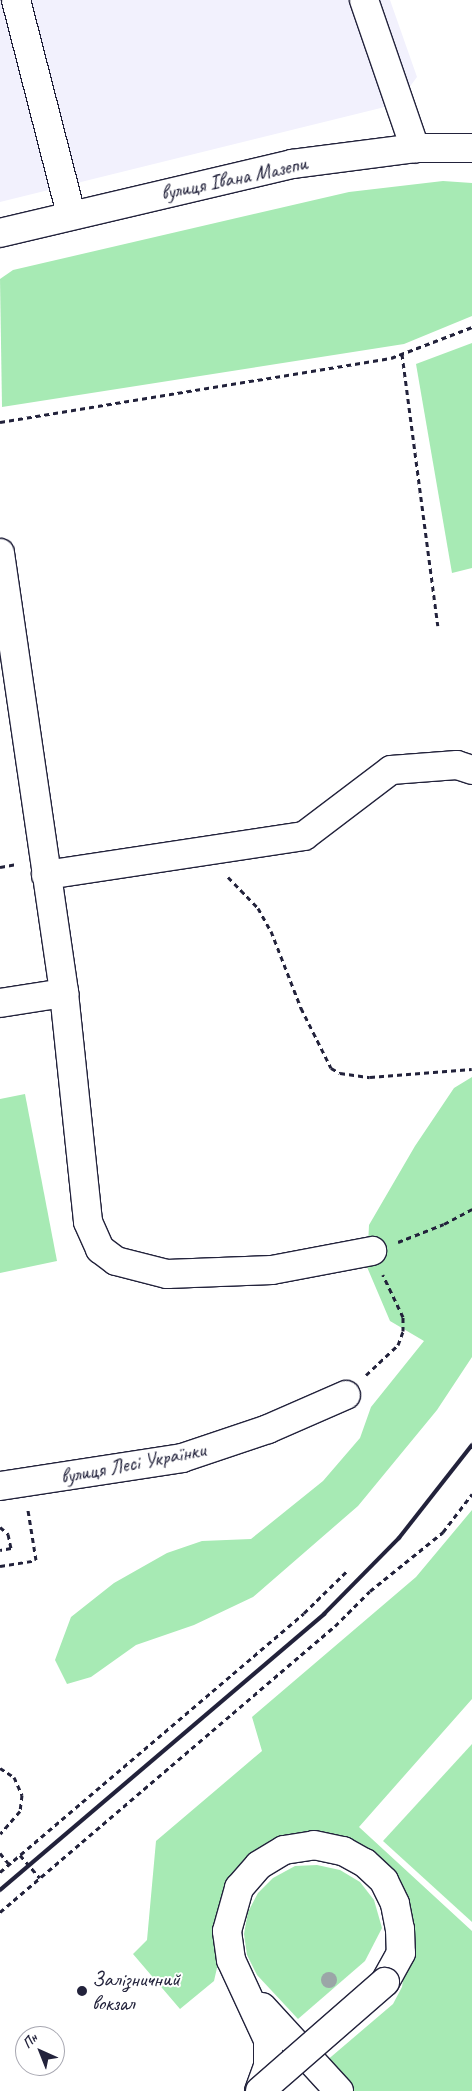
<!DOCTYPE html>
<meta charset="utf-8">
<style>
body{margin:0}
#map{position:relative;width:472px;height:2091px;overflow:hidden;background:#fff;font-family:Caveat,sans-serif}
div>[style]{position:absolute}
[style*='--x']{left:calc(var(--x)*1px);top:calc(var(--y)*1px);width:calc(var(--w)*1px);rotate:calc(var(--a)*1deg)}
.built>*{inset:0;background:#f2f1fd}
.green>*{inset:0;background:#a7eab4}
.path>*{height:3px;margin-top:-1.5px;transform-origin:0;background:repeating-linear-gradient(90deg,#22223b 0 5px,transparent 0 9px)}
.roads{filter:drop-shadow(1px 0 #22223b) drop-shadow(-1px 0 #22223b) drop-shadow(0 1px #22223b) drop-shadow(0 -1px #22223b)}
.minor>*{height:28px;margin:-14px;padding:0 14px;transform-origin:14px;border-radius:14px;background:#fff}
.rail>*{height:4px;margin:-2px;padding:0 2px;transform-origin:2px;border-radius:2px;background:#22223b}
.bridges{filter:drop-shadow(1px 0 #22223b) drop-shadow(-1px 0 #22223b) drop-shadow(0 1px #22223b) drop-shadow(0 -1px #22223b)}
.minor-bridge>*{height:28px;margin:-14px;padding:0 14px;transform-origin:14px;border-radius:14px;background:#fff}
.trees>*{width:16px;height:16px;margin:-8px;border-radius:50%;background:#9ba6a7}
.dots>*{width:14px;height:14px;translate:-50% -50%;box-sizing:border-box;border:2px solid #fff;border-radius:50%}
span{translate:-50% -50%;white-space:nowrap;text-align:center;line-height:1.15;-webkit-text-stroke:4px #fff;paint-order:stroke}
.street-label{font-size:21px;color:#22223b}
.poi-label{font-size:21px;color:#22223b}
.left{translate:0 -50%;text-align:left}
.north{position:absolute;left:15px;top:2026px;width:50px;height:50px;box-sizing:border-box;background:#fff;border:1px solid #a7a7b1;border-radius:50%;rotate:316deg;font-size:14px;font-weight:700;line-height:20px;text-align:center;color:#22223b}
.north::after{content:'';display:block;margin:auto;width:18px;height:22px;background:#22223b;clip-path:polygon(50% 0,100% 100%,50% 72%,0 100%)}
</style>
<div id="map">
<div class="built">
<i style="clip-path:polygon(0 0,390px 0,417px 77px,397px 104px,0 202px)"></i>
</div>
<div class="green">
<i style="clip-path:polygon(443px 181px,472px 183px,472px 316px,404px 344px,2px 407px,0 279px,13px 270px,349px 192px)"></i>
<i style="clip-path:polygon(472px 343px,472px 568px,452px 573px,416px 364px)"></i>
<i style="clip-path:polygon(472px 1077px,472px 1357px,437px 1410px,358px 1506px,253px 1597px,194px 1625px,136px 1645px,91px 1677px,67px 1684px,55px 1660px,71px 1617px,114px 1583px,167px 1553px,202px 1541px,251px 1539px,323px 1481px,360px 1438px,371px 1407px,424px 1341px,390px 1321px,367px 1267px,369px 1225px,415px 1146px,454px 1088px)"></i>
<i style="clip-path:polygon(25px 1094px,57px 1261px,0 1273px,0 1099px)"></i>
<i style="clip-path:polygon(472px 1510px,472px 1699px,359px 1827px,472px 1931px,472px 2091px,352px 2091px,325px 2062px,393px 2004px,402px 1987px,405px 1968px,405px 1926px,345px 1847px,260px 1859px,219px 1959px,214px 1981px,180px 2009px,133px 1954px,147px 1940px,156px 1841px,262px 1751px,252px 1717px,416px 1577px)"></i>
<i style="clip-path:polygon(472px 1744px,472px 1922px,383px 1841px)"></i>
<i style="clip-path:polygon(317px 1865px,340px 1870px,360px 1882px,374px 1900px,382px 1928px,365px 1961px,298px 2019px,257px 1975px,247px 1955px,244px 1934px,248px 1912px,258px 1893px,273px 1878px,295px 1866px)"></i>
</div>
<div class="path">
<i style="--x:402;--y:354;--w:274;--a:82.5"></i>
<i style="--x:0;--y:422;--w:396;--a:-9.3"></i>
<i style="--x:391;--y:358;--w:87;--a:-20.9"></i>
<i style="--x:0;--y:867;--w:17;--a:-10"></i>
<i style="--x:228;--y:877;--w:43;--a:45.9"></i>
<i style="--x:258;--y:908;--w:26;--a:61"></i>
<i style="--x:271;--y:931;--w:83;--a:68.7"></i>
<i style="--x:301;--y:1008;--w:67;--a:63.4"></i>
<i style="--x:331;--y:1068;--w:10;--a:29"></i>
<i style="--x:340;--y:1073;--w:30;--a:8"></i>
<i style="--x:370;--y:1077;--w:102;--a:-4.5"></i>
<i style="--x:398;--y:1242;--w:49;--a:-21.4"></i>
<i style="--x:444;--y:1224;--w:32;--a:-28"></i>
<i style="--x:366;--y:1375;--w:44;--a:-43.2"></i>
<i style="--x:398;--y:1345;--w:15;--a:-70"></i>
<i style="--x:403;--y:1331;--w:14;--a:-90"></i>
<i style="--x:403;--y:1317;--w:47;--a:-115.5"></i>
<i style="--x:0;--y:1527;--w:11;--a:41"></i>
<i style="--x:8;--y:1534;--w:14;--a:78"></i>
<i style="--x:11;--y:1548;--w:11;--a:170"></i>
<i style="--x:0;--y:1566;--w:36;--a:-9"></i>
<i style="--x:36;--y:1560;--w:51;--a:-99.1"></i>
<i style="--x:0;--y:1768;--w:17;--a:33"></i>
<i style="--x:14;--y:1777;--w:20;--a:66"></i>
<i style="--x:22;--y:1795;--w:16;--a:97"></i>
<i style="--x:20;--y:1811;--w:30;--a:131"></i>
<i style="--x:0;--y:1853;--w:14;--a:51"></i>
<i style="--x:20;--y:1855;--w:30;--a:49"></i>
<i style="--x:0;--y:1872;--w:399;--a:-40.4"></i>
<i style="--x:304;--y:1613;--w:62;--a:-44.3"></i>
<i style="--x:0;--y:1912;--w:440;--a:-40.5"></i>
<i style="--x:335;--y:1626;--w:49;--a:-45"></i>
<i style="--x:370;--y:1591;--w:94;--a:-38.9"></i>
<i style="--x:443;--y:1532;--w:48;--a:-52.7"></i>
</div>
<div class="roads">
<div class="minor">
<i style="--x:16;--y:0;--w:221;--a:75.6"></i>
<i style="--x:364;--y:0;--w:157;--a:71"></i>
<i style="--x:0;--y:233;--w:300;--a:-13.3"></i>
<i style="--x:292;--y:164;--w:124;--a:-7.4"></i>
<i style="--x:415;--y:148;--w:57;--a:0"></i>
<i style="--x:0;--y:553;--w:445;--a:81.7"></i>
<i style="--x:64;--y:993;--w:230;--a:84"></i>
<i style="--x:88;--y:1222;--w:30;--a:66"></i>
<i style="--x:100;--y:1249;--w:20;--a:37"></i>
<i style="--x:116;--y:1261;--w:53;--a:14.3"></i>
<i style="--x:167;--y:1274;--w:105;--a:-2.2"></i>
<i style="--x:272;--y:1270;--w:102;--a:-10.8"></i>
<i style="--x:46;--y:875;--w:261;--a:-8.6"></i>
<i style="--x:304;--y:836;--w:109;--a:-37.2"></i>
<i style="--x:391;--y:770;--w:66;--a:-4.3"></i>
<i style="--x:457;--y:765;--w:16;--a:18"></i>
<i style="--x:0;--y:1003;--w:65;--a:-8.9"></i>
<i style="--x:0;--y:1486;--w:184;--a:-8.7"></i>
<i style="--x:182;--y:1458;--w:91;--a:-18.6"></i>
<i style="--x:268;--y:1429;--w:85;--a:-23.6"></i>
<i style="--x:262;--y:2007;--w:114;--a:47.5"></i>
<i style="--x:259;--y:2091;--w:27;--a:-70"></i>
<i style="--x:268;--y:2066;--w:26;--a:-90"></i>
<i style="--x:268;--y:2040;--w:88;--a:-114.8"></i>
<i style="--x:231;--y:1960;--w:29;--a:-98"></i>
<i style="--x:227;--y:1931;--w:45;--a:-74.4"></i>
<i style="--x:239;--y:1888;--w:30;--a:-49"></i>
<i style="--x:259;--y:1865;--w:29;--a:-31"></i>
<i style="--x:284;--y:1850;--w:30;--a:-9"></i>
<i style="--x:314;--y:1845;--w:30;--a:12"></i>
<i style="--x:343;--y:1851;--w:25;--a:29"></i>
<i style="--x:365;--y:1863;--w:26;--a:43"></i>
<i style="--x:384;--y:1881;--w:25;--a:64"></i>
<i style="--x:395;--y:1904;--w:25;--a:79"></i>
<i style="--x:400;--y:1929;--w:24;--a:88"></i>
<i style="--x:401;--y:1953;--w:33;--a:119"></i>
</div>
</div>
<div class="rail">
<i style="--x:0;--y:1890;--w:426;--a:-40.4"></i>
<i style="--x:324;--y:1614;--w:107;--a:-45.4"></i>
<i style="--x:399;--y:1538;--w:118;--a:-51.9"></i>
</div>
<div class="bridges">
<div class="minor-bridge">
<i style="--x:260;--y:2091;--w:166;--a:-41.1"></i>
</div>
</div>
<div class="trees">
<i style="left:329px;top:1980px"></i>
</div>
<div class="dots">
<i style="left:82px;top:1991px;background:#22223b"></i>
</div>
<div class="street-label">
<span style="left:234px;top:178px;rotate:-12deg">вулиця Івана Мазепи</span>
<span style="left:133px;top:1463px;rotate:-11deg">вулиця Лесі Українки</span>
</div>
<div class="poi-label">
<span class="left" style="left:92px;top:1991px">Залізничний<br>вокзал</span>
</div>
<div class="north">Пн</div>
</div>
